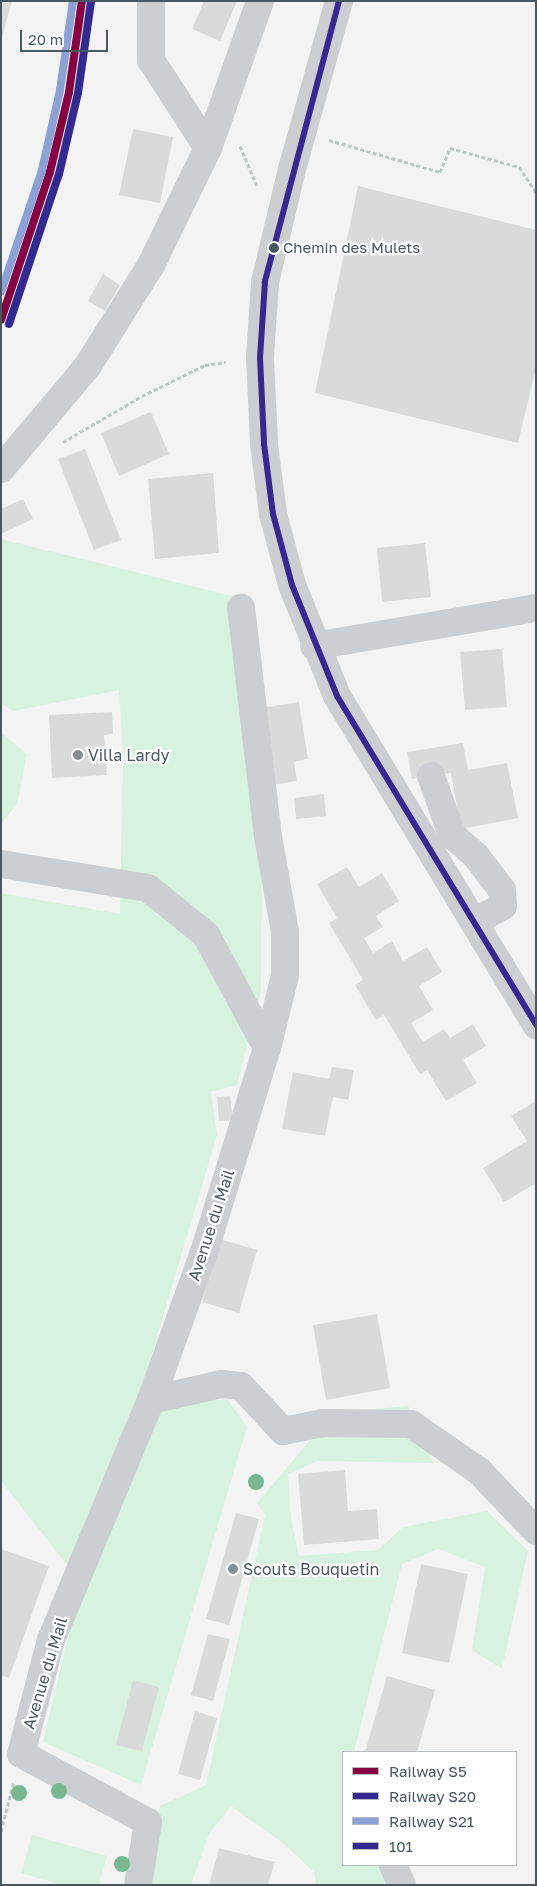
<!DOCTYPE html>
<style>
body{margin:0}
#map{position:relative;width:537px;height:1886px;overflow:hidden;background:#f3f3f3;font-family:"Golos Text",sans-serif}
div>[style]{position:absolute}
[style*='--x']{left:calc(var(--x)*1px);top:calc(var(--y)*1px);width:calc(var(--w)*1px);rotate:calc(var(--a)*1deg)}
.green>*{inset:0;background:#d7f2df}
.building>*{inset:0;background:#d9dbdb}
.path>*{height:3px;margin-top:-1.5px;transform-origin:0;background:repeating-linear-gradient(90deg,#bac7c2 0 4px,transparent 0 6.5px)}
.minor>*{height:28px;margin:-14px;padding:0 14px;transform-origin:14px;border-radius:14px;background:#cccfd1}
.bus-1>*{height:6px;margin:-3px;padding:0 3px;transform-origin:3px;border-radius:3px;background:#352990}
.rail-1>*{height:8px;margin:-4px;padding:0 4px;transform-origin:4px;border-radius:4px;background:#850343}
.rail-2>*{height:8px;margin:-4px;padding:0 4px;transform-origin:4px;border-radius:4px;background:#322a90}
.rail-3>*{height:8px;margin:-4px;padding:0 4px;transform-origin:4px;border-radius:4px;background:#8ca2d6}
.trees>*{width:16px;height:16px;margin:-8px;border-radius:50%;background:#78b792}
.dots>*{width:14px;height:14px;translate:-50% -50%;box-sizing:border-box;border:2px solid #fff;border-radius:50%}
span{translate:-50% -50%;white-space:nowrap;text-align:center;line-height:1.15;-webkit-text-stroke:4.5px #fff;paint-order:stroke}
.bus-label{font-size:15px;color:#485760}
.left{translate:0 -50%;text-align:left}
.poi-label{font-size:16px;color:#485760}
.street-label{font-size:16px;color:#485760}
.frame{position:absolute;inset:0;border:2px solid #485760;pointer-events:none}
.legend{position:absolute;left:342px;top:1751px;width:175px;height:115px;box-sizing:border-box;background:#fff;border:1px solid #b6bcbf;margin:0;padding:6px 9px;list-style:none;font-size:15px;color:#485760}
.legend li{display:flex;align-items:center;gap:10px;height:25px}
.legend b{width:25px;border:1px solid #b6bcbf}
.scale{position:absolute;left:20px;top:30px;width:88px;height:22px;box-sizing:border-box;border:2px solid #485760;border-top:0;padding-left:6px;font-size:15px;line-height:18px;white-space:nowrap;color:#485760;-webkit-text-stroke:4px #fff;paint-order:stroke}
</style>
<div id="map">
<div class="green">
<i style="clip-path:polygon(1px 539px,232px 596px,262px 867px,261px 991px,237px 1085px,211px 1092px,217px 1135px,135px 1411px,189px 1399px,228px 1400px,247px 1427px,141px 1785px,43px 1742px,81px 1583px,1px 1481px,1px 893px,120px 914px,123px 754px,119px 690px,13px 711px,1px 703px)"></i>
<i style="clip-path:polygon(1px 733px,27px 754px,17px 804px,1px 824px)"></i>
<i style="clip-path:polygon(408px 1406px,434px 1463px,317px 1461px,288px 1474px,291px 1518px,299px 1556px,378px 1550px,403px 1527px,487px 1511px,528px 1551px,502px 1669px,472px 1650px,485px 1567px,438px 1549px,402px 1564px,354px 1752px,343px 1752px,343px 1865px,381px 1865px,391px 1885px,316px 1885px,314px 1872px,284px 1844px,231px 1806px,209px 1834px,191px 1885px,147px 1885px,160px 1806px,206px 1785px,265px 1515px,257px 1503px,333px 1413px)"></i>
<i style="clip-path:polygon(32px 1835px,107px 1856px,99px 1885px,61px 1885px,21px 1873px)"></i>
</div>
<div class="building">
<i style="clip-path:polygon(1px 1px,12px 1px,2px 37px,1px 37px)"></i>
<i style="clip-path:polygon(204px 1px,237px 1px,220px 41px,192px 29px)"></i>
<i style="clip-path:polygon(133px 129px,173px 137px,160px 203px,119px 195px)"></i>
<i style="clip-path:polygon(358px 186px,536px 230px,536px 368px,518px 443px,315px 393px)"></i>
<i style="clip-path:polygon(103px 274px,120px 285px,105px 311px,88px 301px)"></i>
<i style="clip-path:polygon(151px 412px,169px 454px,119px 476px,101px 433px)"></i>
<i style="clip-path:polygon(85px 449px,121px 540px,94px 550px,58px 459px)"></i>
<i style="clip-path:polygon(213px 473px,219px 553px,155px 559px,148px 479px)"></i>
<i style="clip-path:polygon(23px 499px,33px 519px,1px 534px,1px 509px)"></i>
<i style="clip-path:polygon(425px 543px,431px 597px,382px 602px,377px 548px)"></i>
<i style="clip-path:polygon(502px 649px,507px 707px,465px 710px,460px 652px)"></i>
<i style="clip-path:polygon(299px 702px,308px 759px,294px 762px,297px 781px,272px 785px,261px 708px)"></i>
<i style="clip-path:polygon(112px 712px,113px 734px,104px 735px,107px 775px,52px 778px,49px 715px)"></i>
<i style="clip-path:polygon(463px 743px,468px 770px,507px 763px,518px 818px,461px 829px,451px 773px,412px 779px,407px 752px)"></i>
<i style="clip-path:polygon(324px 794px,326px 816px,296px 819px,294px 798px)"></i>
<i style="clip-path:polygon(347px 867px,359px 887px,382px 873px,399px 901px,376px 916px,383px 927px,364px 938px,373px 953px,392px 941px,403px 961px,427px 947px,442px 972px,419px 986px,433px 1010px,411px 1023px,423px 1042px,444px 1029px,450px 1038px,473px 1024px,486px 1046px,463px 1060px,477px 1083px,446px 1101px,427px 1070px,420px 1074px,384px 1015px,376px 1020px,355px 985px,363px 980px,329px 923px,337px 918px,317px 884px)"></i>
<i style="clip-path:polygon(332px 1067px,354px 1070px,348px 1100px,333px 1097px,325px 1136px,282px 1129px,293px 1072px,329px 1079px)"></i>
<i style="clip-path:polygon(230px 1096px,233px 1120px,219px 1121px,217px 1097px)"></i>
<i style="clip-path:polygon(536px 1101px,536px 1183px,504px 1202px,483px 1168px,527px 1141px,511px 1116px)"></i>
<i style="clip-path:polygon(220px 1239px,257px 1250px,239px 1313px,202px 1302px)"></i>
<i style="clip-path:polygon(377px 1314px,390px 1388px,326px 1400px,313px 1325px)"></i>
<i style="clip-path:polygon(345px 1470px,348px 1511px,377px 1509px,379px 1539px,304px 1545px,298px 1474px)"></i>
<i style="clip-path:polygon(236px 1513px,259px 1519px,229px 1625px,206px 1619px)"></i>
<i style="clip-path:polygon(1px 1549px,49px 1566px,9px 1678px,1px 1675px)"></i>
<i style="clip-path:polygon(421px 1564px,468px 1574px,449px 1663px,402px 1653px)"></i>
<i style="clip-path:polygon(208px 1634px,230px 1639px,213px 1701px,191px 1695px)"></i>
<i style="clip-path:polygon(387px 1676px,435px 1690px,417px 1752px,365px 1752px)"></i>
<i style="clip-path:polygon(133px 1680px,159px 1687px,142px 1751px,116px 1745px)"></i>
<i style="clip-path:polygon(195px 1711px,217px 1718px,200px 1780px,178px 1774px)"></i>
<i style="clip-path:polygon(219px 1848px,275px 1862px,268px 1885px,209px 1885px)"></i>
</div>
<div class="path">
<i style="--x:329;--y:140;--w:116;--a:16.1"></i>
<i style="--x:440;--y:172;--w:26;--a:-67"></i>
<i style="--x:450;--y:148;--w:72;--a:15.4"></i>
<i style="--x:519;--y:167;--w:30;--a:56"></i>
<i style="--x:240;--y:146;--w:43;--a:67"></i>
<i style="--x:63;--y:442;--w:91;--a:-30.2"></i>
<i style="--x:142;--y:396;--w:70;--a:-26.2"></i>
<i style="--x:205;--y:365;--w:21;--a:-8"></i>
<i style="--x:1;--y:1831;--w:52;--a:-75.4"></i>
</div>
<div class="minor">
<i style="--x:151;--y:1;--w:59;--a:90"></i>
<i style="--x:151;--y:60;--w:105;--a:57.1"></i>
<i style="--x:339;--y:1;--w:174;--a:105.6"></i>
<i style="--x:292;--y:169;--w:116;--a:103.4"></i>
<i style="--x:265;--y:282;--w:76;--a:93.8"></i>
<i style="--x:260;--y:358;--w:86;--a:87.3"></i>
<i style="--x:264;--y:444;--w:71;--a:82.7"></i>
<i style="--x:273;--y:514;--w:73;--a:75"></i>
<i style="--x:292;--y:585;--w:120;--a:67.9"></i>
<i style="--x:337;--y:696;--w:385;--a:58.8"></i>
<i style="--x:1;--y:469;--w:133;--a:-49.9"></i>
<i style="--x:87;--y:367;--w:120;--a:-57.9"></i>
<i style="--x:151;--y:265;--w:130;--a:-64"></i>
<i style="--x:208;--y:148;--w:156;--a:-70.5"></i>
<i style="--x:314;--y:646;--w:225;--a:-9.7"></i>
<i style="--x:431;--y:776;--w:63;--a:70.4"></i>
<i style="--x:452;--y:835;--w:32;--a:41"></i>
<i style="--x:476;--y:856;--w:43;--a:52.6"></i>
<i style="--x:502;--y:890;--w:16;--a:86"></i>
<i style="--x:503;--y:906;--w:33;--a:151"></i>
<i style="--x:1;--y:864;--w:149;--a:9.3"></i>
<i style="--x:148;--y:888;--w:75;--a:39"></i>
<i style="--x:206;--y:935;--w:128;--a:61.6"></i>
<i style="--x:151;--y:1400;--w:164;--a:-70.3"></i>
<i style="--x:206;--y:1246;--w:207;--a:-72.9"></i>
<i style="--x:267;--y:1048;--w:75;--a:-76.1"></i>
<i style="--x:285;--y:975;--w:43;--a:-90"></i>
<i style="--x:285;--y:932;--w:97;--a:-100.1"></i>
<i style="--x:268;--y:837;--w:231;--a:-96.7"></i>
<i style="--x:393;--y:1865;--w:22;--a:66"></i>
<i style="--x:138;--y:1885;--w:64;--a:-81"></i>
<i style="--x:148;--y:1822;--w:144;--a:-151.8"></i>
<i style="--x:21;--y:1754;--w:118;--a:-75.3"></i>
<i style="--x:51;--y:1640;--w:260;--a:-67.4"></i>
<i style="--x:151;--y:1400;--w:73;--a:-12.7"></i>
<i style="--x:222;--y:1384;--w:19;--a:6"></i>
<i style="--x:241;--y:1386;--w:62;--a:47"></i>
<i style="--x:283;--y:1431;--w:41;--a:-11.3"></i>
<i style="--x:323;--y:1423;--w:88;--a:0.7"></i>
<i style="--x:411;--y:1424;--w:83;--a:34.7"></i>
<i style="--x:479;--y:1471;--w:83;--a:46.5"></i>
</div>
<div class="bus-1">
<i style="--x:339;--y:1;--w:291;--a:104.8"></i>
<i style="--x:265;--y:282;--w:76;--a:93.8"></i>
<i style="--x:260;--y:358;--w:86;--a:87.3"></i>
<i style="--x:264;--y:444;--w:71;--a:82.7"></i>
<i style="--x:273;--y:514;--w:73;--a:75"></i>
<i style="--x:292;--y:585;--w:120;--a:67.9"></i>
<i style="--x:337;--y:696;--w:385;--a:58.8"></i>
</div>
<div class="rail-1">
<i style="--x:1;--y:320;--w:156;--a:-71.7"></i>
<i style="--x:50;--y:172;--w:82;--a:-76.6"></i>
<i style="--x:69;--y:92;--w:92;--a:-81.9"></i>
</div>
<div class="rail-2">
<i style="--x:9;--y:324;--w:158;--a:-71.6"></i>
<i style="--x:59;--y:174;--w:83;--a:-76.8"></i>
<i style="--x:78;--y:93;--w:92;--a:-81.9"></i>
</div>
<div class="rail-3">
<i style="--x:1;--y:292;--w:129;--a:-71.4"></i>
<i style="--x:42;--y:170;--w:82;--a:-77.3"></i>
<i style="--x:60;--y:90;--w:90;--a:-81.7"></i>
</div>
<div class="trees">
<i style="left:256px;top:1482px"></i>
<i style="left:59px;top:1791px"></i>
<i style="left:19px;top:1793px"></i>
<i style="left:122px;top:1864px"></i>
</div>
<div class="dots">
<i style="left:274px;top:248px;background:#485760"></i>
<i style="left:78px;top:755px;background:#848e93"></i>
<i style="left:233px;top:1569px;background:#848e93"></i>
</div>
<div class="bus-label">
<span class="left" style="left:283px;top:248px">Chemin des Mulets</span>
</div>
<div class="poi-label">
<span class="left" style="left:88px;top:755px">Villa Lardy</span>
<span class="left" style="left:243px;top:1569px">Scouts Bouquetin</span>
</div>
<div class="street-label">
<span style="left:211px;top:1225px;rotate:-72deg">Avenue du Mail</span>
<span style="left:45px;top:1673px;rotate:-73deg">Avenue du Mail</span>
</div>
<div class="frame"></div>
<ul class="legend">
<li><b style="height:6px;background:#850343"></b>Railway S5</li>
<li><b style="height:6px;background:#322a90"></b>Railway S20</li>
<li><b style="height:6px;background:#8ca2d6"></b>Railway S21</li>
<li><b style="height:6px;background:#352990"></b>101</li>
</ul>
<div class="scale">20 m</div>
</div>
